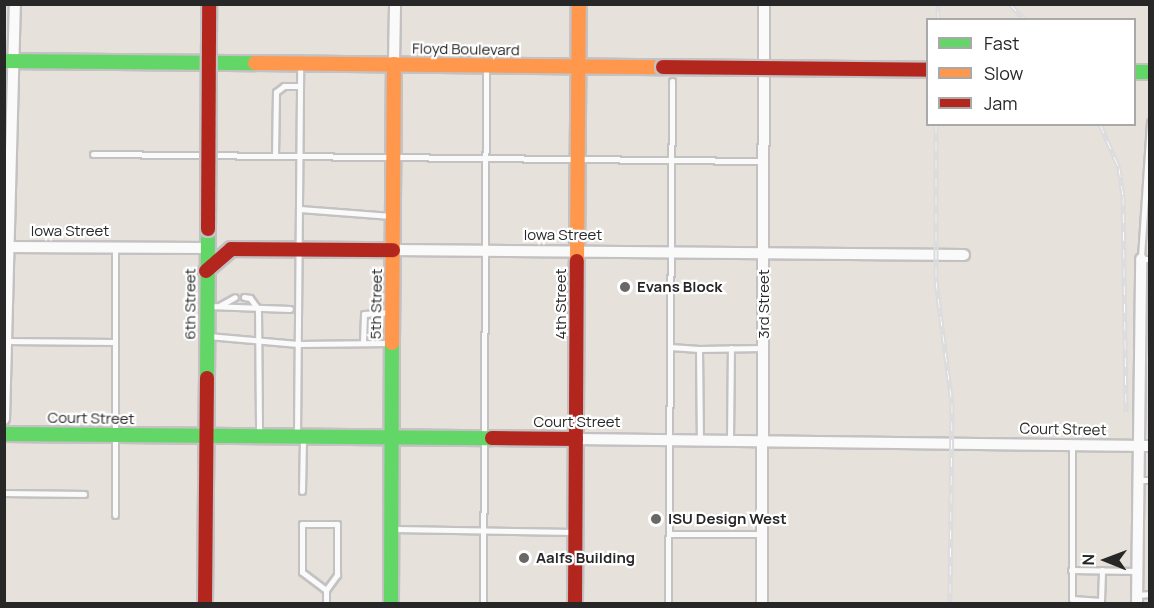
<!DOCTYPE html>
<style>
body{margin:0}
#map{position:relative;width:1154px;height:608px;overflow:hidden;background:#e6e1db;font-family:Manrope,sans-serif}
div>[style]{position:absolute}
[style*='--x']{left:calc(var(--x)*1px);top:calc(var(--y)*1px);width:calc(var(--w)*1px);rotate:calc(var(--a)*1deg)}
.roads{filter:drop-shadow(2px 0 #c3c1c2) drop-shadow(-2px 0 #c3c1c2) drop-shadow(0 2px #c3c1c2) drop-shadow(0 -2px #c3c1c2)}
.lane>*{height:5px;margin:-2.5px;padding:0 2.5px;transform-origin:2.5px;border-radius:2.5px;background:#fbfafa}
.street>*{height:10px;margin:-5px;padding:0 5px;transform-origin:5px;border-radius:5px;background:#fbfafa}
.fast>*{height:14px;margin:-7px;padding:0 7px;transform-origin:7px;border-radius:7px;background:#63d668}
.slow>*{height:14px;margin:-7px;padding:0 7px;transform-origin:7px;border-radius:7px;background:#ff974d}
.jam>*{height:14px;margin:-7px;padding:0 7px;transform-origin:7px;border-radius:7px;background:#b3261e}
.rail>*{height:5px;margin-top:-2.5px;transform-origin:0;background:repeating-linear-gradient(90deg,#fff 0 9px,#dcdcde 0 18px);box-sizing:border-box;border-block:2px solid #dcdcde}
.bridges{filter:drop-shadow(2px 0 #c3c1c2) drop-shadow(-2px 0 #c3c1c2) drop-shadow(0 2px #c3c1c2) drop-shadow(0 -2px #c3c1c2)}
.jam-bridge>*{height:14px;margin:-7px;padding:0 7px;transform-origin:7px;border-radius:7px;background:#b3261e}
.dots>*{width:16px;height:16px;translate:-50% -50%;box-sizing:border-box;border:3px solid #fff;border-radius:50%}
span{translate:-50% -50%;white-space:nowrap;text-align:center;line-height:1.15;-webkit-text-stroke:4.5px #fff;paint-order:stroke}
.street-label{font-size:15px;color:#272727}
.poi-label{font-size:15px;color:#272727;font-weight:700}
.left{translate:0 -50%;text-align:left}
.frame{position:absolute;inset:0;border:6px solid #272727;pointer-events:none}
.legend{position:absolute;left:926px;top:18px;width:210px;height:108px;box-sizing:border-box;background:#fff;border:2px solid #a9a9a9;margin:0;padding:8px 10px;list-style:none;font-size:18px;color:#272727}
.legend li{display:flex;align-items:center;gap:12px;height:30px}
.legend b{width:30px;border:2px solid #a9a9a9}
.north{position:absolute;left:1076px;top:530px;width:60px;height:60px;-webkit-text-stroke:4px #fff;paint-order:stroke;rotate:271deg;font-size:16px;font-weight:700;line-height:24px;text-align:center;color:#272727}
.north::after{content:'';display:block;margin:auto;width:21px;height:27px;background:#272727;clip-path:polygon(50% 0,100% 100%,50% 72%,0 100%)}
</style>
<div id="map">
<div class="roads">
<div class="lane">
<i style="--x:1150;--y:122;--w:137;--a:93.8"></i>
<i style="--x:1141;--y:259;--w:9;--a:0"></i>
<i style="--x:93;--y:154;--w:671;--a:0.6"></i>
<i style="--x:275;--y:156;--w:64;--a:-89.1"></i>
<i style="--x:276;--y:92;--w:10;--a:-37"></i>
<i style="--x:284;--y:86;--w:16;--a:0"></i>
<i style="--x:299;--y:209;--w:93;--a:4.3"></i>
<i style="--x:244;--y:297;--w:6;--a:9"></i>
<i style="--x:250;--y:298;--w:14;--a:54"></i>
<i style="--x:258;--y:309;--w:126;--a:89.5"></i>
<i style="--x:209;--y:306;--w:81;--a:2.1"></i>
<i style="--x:219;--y:306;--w:18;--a:-29"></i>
<i style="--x:208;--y:336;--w:90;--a:5.1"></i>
<i style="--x:298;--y:344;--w:92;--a:-0.6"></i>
<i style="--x:6;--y:341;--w:108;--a:0.5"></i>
<i style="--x:363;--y:343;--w:29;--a:-88"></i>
<i style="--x:364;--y:314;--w:28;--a:-4"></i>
<i style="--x:670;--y:347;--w:29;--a:4"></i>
<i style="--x:699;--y:349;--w:91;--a:89.4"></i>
<i style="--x:699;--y:349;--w:64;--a:-0.9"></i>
<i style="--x:297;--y:434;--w:368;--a:-89.5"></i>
<i style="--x:730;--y:440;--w:92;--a:-89.4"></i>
<i style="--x:1072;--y:445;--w:154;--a:90"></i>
<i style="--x:1072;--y:599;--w:29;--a:4"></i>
<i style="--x:1101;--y:601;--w:31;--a:-88"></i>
<i style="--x:1140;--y:480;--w:10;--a:0"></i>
<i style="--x:302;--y:491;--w:52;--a:-88.9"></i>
<i style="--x:4;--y:493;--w:80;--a:0.7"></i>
<i style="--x:115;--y:515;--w:268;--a:-90"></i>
<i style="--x:394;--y:529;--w:179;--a:1"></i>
<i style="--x:669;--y:534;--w:93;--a:0"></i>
<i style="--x:1071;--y:570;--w:67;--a:0.9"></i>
<i style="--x:1137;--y:595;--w:13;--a:-4"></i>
<i style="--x:326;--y:604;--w:14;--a:-90"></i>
<i style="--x:326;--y:590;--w:19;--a:-54"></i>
<i style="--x:337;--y:575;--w:51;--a:-90"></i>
<i style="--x:337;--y:524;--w:35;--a:180"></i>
<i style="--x:302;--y:524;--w:48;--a:90"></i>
<i style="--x:302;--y:572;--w:30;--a:37"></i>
<i style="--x:483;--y:604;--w:536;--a:-89.68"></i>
<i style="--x:668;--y:604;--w:523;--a:-89.56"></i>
</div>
<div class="street">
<i style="--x:394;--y:64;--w:60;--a:-89"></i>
<i style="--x:4;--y:247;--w:203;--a:0.3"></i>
<i style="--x:393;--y:250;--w:571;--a:0.5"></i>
<i style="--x:4;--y:419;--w:415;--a:-88.5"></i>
<i style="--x:576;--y:439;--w:574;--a:0.7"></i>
<i style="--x:762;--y:604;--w:600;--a:-89.81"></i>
<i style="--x:1137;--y:604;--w:345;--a:-89.3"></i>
</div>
<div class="fast">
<i style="--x:4;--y:61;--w:251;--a:0.5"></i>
<i style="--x:1134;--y:72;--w:16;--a:0"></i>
<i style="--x:207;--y:378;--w:149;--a:-89.6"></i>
<i style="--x:4;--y:434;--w:488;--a:0.5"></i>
<i style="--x:391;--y:604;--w:261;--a:-89.8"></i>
</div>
<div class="slow">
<i style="--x:255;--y:63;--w:408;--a:0.6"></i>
<i style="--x:577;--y:261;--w:257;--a:-89.6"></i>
<i style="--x:392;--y:343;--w:279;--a:-89.6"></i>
</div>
<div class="jam">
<i style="--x:206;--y:271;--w:33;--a:-41"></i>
<i style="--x:231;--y:249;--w:162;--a:0.4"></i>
<i style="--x:492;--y:438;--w:84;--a:0.7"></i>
<i style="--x:205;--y:604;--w:226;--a:-89.5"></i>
<i style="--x:575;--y:604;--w:343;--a:-89.7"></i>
</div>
</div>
<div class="rail">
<i style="--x:1010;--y:4;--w:22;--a:47"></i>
<i style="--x:938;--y:20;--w:16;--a:-90"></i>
<i style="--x:936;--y:124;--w:157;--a:90"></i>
<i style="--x:936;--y:281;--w:124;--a:82.6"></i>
<i style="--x:952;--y:404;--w:200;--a:90.6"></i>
<i style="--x:1100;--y:124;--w:48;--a:66.6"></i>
<i style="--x:1119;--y:168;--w:28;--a:82"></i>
<i style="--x:1123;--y:196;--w:216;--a:89.2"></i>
</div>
<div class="bridges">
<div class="jam-bridge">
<i style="--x:663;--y:67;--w:265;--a:0.6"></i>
<i style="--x:208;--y:229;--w:225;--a:-89.7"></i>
</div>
</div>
<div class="dots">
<i style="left:625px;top:287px;background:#6a6866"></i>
<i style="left:656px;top:519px;background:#6a6866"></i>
<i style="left:524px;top:558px;background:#6a6866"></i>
</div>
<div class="street-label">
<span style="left:466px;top:49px;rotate:1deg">Floyd Boulevard</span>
<span style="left:70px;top:231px">Iowa Street</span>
<span style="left:563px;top:235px">Iowa Street</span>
<span style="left:190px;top:304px;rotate:-90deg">6th Street</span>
<span style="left:376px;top:304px;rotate:-89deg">5th Street</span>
<span style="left:561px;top:304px;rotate:-90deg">4th Street</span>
<span style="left:764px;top:304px;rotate:-90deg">3rd Street</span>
<span style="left:91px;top:418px;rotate:1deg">Court Street</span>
<span style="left:577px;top:422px">Court Street</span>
<span style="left:1063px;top:429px;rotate:1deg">Court Street</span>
</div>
<div class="poi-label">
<span class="left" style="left:637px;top:287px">Evans Block</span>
<span class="left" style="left:668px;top:519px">ISU Design West</span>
<span class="left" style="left:536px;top:558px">Aalfs Building</span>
</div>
<div class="frame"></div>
<ul class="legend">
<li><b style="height:8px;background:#63d668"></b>Fast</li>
<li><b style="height:8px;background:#ff974d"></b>Slow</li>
<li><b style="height:8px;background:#b3261e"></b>Jam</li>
</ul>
<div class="north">N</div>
</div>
